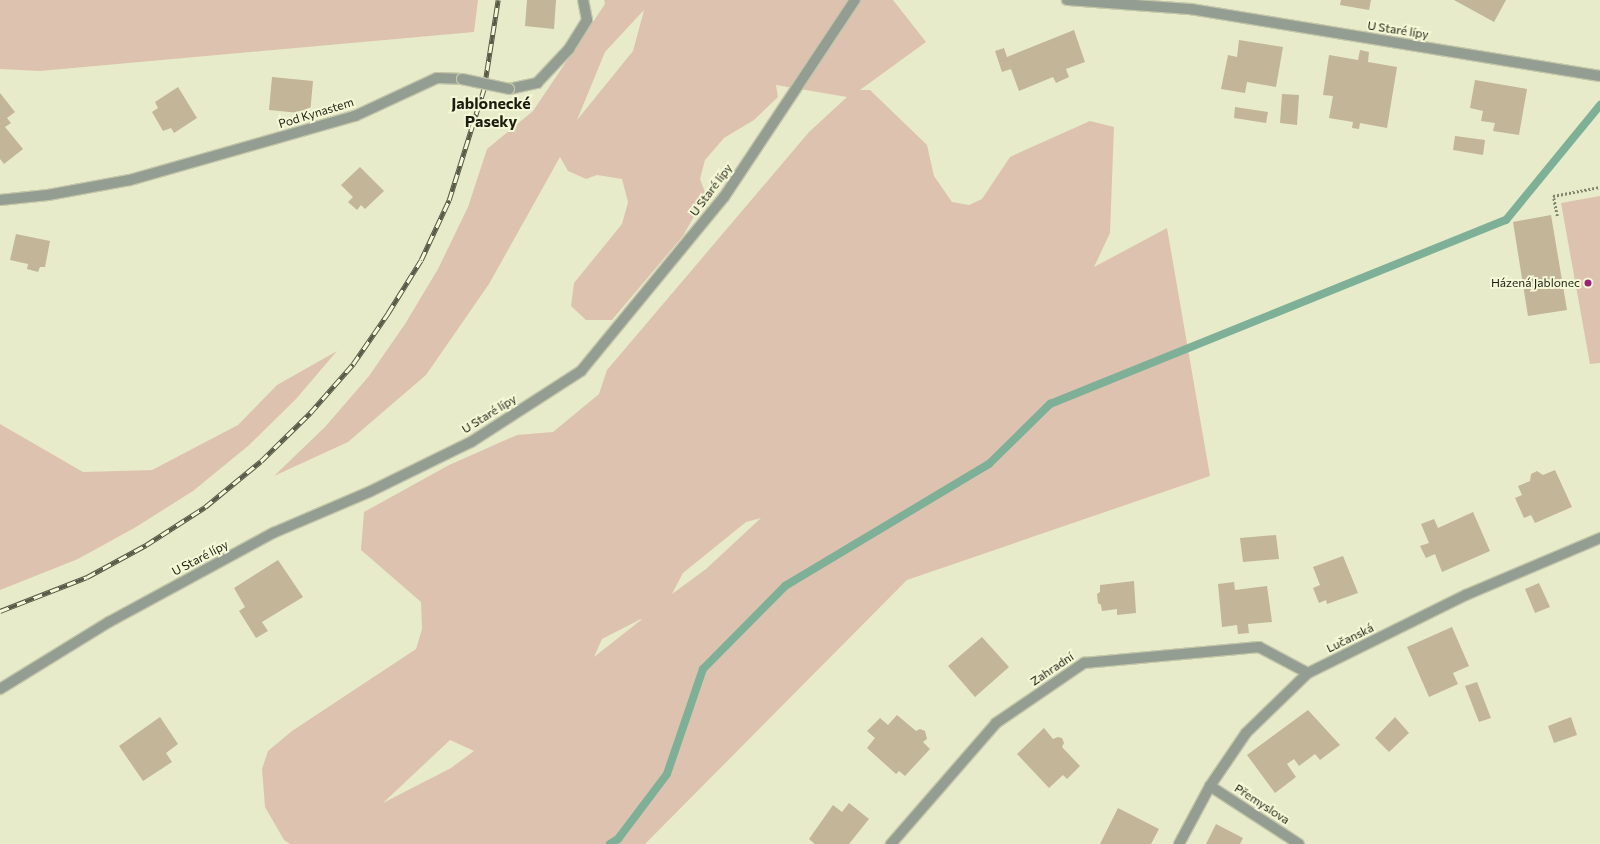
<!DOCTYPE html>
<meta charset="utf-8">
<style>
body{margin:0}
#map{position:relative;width:1600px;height:844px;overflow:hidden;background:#e8ebc9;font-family:Commissioner,sans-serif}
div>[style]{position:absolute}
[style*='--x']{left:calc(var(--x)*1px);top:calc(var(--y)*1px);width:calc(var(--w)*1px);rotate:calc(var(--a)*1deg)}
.green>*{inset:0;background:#ddc3af}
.stream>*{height:8px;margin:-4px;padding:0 4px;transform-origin:4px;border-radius:4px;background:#7eb097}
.building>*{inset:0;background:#c3b597}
.path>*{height:2.5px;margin-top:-1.25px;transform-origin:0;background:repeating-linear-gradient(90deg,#83856e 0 2px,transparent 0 4px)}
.roads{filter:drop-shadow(1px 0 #c3c6a8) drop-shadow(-1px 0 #c3c6a8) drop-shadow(0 1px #c3c6a8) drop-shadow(0 -1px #c3c6a8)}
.minor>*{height:10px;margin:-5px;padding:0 5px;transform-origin:5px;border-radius:5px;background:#949d91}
.rail>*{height:4.5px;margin-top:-2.25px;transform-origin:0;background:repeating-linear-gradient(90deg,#f5f8d6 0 9px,#585947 0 18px);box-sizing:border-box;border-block:1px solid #585947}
.bridges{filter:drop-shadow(1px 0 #c3c6a8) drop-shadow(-1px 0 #c3c6a8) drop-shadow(0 1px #c3c6a8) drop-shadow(0 -1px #c3c6a8)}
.minor-bridge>*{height:10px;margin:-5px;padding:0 5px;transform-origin:5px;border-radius:5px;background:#949d91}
.dots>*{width:11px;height:11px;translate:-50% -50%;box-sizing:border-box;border:2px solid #f5f8d6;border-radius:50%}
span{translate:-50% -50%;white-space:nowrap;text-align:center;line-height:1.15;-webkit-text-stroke:4px #f5f8d6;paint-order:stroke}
.street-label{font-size:12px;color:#1d1e12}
.poi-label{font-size:12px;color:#1d1e12}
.right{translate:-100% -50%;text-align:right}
.district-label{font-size:16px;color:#1d1e12;font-weight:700}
</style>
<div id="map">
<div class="green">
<i style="clip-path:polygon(0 0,478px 0,474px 32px,40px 71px,0 69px)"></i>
<i style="clip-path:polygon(evenodd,604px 0,893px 0,926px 42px,860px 90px,870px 90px,927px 145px,934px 176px,952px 202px,969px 205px,982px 199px,1010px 157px,1025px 150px,1090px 121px,1114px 127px,1110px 233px,1094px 267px,1167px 228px,1210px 476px,907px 580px,645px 844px,290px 844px,284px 840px,265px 807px,262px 769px,268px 751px,292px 731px,416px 649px,422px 629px,421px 602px,361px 550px,364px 512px,449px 465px,517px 435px,553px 432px,599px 394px,607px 370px,809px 132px,847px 97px,776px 85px,778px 97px,754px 120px,724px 138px,705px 160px,700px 179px,706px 195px,683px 236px,612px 320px,586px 320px,571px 306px,574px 283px,622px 224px,628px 202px,622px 179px,597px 175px,586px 179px,568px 171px,560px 157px,489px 284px,426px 375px,348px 442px,274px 476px,325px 427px,369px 376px,405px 324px,438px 269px,468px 207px,487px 149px,533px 111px,605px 4px,604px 0,644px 10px,633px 51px,577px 120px,605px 52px,644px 10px,604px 0,761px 518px,706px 569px,672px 594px,683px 573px,746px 522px,761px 518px,604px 0,641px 619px,641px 620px,594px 657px,602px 639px,641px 619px,604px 0,450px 740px,474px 751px,451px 768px,383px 803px,450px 740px)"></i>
<i style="clip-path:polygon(1600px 196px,1600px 363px,1590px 364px,1561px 203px)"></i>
<i style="clip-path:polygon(337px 351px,296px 399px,248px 446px,193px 491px,136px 527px,78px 559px,0 590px,0 424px,83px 472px,152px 470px,238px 425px,277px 385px)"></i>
</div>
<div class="stream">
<i style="--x:610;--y:844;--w:9;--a:-32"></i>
<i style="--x:618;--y:839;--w:81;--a:-53"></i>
<i style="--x:667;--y:774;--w:111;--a:-71.1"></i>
<i style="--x:703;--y:669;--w:117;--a:-45.3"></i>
<i style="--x:785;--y:586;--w:238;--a:-30.9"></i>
<i style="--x:989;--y:464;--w:86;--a:-44.5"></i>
<i style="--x:1050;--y:404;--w:492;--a:-22"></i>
<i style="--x:1506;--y:220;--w:149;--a:-50.7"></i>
</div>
<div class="building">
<i style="clip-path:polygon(527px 0,556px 0,554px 29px,525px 26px)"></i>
<i style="clip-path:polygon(1341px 0,1371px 0,1369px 10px,1340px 5px)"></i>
<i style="clip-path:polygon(1454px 0,1506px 0,1494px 22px)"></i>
<i style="clip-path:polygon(1074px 30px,1085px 62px,1066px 69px,1069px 77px,1056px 83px,1053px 77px,1019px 91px,1011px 69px,1002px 72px,995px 51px,1004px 48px,1007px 57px)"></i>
<i style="clip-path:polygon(1239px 40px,1283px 47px,1276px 87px,1247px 82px,1245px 93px,1221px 89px,1228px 55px,1237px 57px)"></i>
<i style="clip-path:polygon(1360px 50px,1369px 52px,1368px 62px,1397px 67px,1387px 128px,1360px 123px,1359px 129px,1352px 128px,1353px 122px,1329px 118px,1333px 96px,1323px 95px,1329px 55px,1358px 60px)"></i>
<i style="clip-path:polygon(272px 77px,313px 81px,310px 114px,269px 110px)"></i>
<i style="clip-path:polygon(1475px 80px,1527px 89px,1519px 135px,1493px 131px,1495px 123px,1481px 121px,1483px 111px,1470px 108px)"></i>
<i style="clip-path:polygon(178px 87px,197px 118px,174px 133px,171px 128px,163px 131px,152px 112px,158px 108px,155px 102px)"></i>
<i style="clip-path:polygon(0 93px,15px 112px,7px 118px,11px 123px,5px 127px,23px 149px,4px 164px,0 159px)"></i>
<i style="clip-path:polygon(1282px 94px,1299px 95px,1297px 125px,1280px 123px)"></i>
<i style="clip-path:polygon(1235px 107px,1268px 112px,1266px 123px,1234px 118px)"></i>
<i style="clip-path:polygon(1455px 136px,1485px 140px,1483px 155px,1453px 150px)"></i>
<i style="clip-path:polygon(360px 167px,384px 191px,365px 209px,361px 205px,357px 210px,348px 202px,353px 197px,341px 185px)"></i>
<i style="clip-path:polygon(1551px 215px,1567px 310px,1528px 316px,1513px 222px)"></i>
<i style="clip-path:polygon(16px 234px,50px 241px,45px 267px,40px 267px,38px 272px,27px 269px,28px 264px,10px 260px)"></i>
<i style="clip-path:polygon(1555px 470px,1572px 507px,1535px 523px,1531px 515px,1524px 518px,1515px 498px,1522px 495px,1518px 486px,1530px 481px,1531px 474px,1537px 471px,1543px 475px)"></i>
<i style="clip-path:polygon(1473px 512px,1490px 551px,1442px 572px,1435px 554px,1426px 558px,1420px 546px,1429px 543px,1421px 524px,1434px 519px,1438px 528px)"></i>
<i style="clip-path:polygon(1276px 535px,1279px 559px,1243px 562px,1240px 538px)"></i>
<i style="clip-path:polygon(1343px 556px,1358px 593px,1327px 604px,1326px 600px,1319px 603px,1313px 588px,1320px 585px,1313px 567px)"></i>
<i style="clip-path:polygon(278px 560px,303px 597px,262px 622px,268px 631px,256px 638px,239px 611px,245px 607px,234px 588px)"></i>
<i style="clip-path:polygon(1134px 581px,1136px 613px,1117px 615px,1117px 609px,1102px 611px,1101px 605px,1098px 603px,1097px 594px,1100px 592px,1100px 585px)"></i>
<i style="clip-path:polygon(1234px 582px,1235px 590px,1267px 586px,1272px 622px,1248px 624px,1249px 633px,1238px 634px,1237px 625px,1222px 627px,1218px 584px)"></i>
<i style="clip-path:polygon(1539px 583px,1550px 607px,1535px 613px,1525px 589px)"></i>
<i style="clip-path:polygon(1452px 627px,1469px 666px,1453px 673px,1458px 684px,1429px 697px,1407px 647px)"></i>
<i style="clip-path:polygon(982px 637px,1009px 667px,975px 697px,948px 666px)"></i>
<i style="clip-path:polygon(1477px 682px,1491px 718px,1479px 722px,1465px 686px)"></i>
<i style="clip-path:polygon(1308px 710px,1340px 745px,1320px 760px,1315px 754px,1299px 766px,1294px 759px,1287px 764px,1296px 777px,1275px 793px,1247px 755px)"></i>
<i style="clip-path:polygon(897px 715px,916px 731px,920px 729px,925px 731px,927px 739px,923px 742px,930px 749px,905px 776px,899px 771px,896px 774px,867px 748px,875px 738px,867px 731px,880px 718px,888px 725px)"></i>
<i style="clip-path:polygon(160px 717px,178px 744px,166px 753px,172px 762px,143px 781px,119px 746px)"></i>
<i style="clip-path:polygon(1395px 717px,1409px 733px,1389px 752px,1375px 738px)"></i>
<i style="clip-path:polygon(1571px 717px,1577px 735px,1554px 743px,1548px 726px)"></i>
<i style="clip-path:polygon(1044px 728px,1053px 739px,1058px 737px,1062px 738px,1064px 743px,1062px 747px,1080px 766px,1067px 779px,1063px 775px,1049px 788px,1017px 754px)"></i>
<i style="clip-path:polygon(849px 803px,869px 819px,849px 844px,815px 844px,809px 839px,833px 805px,842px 812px)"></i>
<i style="clip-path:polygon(1118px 808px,1159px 829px,1151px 844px,1100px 844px)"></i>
<i style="clip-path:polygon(1216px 824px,1243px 838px,1240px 844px,1206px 844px)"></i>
</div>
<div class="path">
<i style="--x:1557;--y:216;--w:20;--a:-101"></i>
<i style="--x:1553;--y:196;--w:48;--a:-10.8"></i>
</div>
<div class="roads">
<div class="minor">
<i style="--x:1067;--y:0;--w:124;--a:4.2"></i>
<i style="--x:1191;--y:9;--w:414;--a:9.3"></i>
<i style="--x:509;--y:89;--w:29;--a:-12"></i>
<i style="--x:537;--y:83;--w:47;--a:-46.7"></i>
<i style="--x:569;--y:49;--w:34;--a:-58"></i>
<i style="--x:587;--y:20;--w:20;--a:-101"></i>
<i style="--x:0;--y:200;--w:48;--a:-5.9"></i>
<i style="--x:48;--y:195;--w:83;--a:-10.4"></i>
<i style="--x:130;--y:180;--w:234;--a:-15.9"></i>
<i style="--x:355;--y:116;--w:90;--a:-24.9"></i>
<i style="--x:437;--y:78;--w:25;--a:2"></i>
<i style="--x:0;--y:689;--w:128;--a:-31.6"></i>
<i style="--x:109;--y:622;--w:187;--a:-28.5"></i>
<i style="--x:273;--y:533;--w:104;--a:-23.1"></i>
<i style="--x:369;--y:492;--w:114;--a:-26.1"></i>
<i style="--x:471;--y:442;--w:131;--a:-32.8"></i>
<i style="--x:581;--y:371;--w:225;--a:-50.6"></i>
<i style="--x:724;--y:197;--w:237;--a:-56.4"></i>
<i style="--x:1210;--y:786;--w:106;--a:33.1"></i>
<i style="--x:891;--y:844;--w:160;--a:-49"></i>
<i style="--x:996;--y:723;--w:107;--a:-34.3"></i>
<i style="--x:1084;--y:663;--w:176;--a:-5.2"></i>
<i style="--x:1259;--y:647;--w:55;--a:28"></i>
<i style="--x:1179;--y:844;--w:66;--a:-61.9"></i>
<i style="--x:1210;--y:786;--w:64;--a:-55.8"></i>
<i style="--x:1246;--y:733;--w:86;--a:-44.1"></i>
<i style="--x:1308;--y:673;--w:176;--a:-26.3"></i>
<i style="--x:1466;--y:595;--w:146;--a:-23"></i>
</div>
</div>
<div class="rail">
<i style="--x:0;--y:611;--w:93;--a:-21.3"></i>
<i style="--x:87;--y:577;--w:67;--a:-28.5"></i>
<i style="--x:146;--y:545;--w:70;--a:-32.8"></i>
<i style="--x:205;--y:507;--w:72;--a:-39.4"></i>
<i style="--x:261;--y:461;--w:69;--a:-44.4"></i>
<i style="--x:310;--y:413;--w:65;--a:-48.7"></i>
<i style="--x:353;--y:364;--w:62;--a:-55.5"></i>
<i style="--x:388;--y:313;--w:62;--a:-58.1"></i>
<i style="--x:421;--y:260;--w:66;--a:-65"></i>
<i style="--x:449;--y:200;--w:117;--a:-72.6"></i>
<i style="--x:484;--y:88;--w:89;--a:-81"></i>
</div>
<div class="bridges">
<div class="minor-bridge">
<i style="--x:462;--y:79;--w:48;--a:12"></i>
</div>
</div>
<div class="dots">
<i style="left:1588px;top:283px;background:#9d2076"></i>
</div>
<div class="street-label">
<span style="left:1398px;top:30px;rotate:9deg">U Staré lípy</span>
<span style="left:316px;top:113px;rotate:-17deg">Pod Kynastem</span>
<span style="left:711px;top:190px;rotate:-53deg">U Staré lípy</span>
<span style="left:489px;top:414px;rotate:-32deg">U Staré lípy</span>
<span style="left:200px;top:558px;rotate:-28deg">U Staré lípy</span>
<span style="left:1350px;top:638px;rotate:-26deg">Lučanská</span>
<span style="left:1052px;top:669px;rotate:-34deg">Zahradní</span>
<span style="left:1262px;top:804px;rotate:33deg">Přemyslova</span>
</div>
<div class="poi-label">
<span class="right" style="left:1580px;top:283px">Házená Jablonec</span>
</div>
<div class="district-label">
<span style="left:491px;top:112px">Jablonecké<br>Paseky</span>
</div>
</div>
